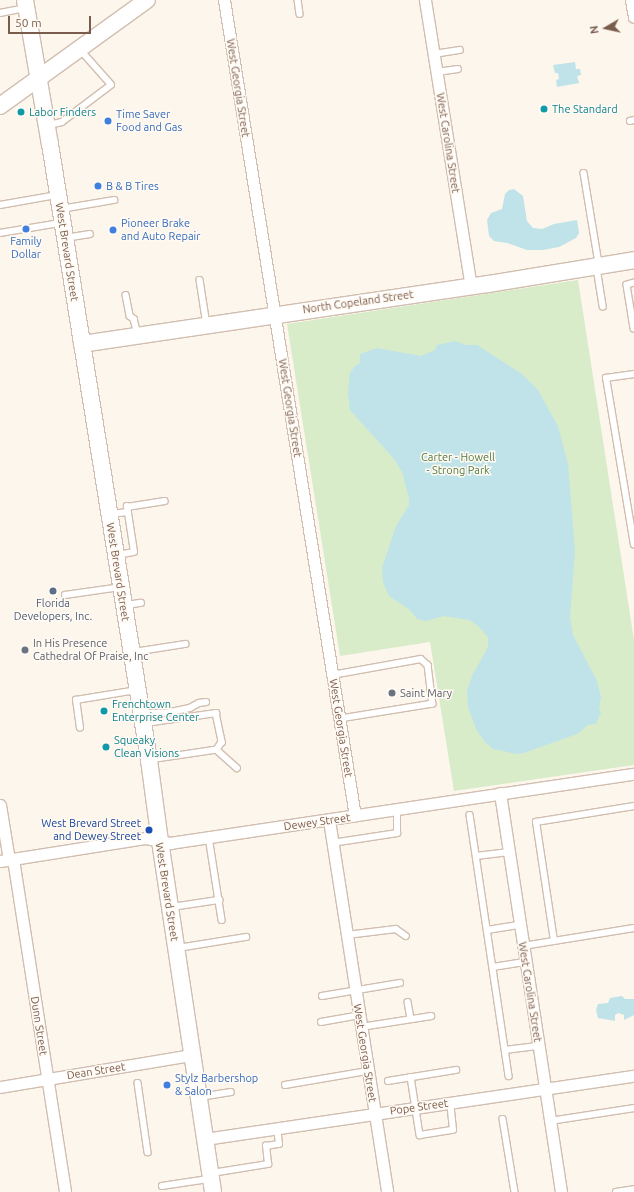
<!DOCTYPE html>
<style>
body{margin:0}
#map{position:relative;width:634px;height:1192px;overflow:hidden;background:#fdf6ec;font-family:Ubuntu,sans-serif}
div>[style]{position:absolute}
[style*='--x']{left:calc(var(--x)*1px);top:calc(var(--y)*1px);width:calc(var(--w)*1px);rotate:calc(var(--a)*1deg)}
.green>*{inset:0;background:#d8ecc9}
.water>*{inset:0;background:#bfe3e8}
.roads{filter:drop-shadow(1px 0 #d1beb0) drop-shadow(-1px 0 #d1beb0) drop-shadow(0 1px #d1beb0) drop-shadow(0 -1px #d1beb0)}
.lane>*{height:5.5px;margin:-2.75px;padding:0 2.75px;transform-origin:2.75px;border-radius:2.75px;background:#fff}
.street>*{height:11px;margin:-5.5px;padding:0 5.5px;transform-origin:5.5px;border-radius:5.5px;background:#fff}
.secondary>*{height:16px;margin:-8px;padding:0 8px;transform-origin:8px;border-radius:8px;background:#fff}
.dots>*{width:11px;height:11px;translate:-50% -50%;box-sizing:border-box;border:2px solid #fffaf3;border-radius:50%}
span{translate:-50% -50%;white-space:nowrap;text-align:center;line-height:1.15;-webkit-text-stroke:3px #fffaf3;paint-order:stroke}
.street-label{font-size:11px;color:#7a5c4d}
.culture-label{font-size:11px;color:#0d838f}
.left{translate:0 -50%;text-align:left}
.shop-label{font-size:11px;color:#366cbe}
.park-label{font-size:11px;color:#537a41}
.service-label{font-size:11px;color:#4e5e75}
.worship-label{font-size:11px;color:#5b616d}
.transit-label{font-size:11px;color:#164399}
.right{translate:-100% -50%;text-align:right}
.north{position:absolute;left:586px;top:8px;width:40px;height:40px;-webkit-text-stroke:3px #fffaf3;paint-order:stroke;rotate:261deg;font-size:11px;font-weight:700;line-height:16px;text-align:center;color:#7a5c4d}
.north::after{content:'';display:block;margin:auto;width:14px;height:18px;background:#7a5c4d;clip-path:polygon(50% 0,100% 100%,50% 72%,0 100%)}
.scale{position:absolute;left:8px;top:16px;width:83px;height:18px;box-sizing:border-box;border:2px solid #7a5c4d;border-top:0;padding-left:5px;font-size:12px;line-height:14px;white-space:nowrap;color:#7a5c4d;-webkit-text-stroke:3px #fffaf3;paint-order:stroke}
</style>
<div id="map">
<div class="green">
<i style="clip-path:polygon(578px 280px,634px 640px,634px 765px,454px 791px,430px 642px,340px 656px,287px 324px)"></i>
</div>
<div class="water">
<i style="clip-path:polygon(575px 62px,576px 69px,580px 69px,581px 75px,577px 76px,579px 83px,557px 87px,556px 80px,559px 79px,558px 73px,555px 73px,553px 65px)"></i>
<i style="clip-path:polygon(514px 189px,523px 196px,527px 221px,533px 228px,542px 229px,554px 224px,577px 220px,579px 233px,576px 238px,559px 247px,543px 250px,527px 250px,507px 243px,494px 241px,489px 236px,487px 220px,491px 213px,502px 209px,505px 194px,509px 190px)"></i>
<i style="clip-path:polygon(455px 341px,466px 345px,477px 345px,522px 374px,538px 390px,558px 426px,568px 464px,575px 551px,570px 617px,573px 635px,597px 681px,601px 697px,599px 708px,601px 713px,596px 724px,588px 725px,577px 734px,524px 753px,517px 754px,493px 749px,484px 741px,476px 729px,468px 707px,467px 691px,472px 676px,488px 647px,488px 637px,478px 626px,469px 620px,444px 616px,426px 621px,417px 619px,410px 610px,389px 596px,383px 582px,382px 568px,396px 526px,409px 505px,409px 498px,402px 472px,394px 459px,350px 410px,348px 393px,350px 373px,355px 366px,360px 363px,360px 354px,377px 348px,421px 356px,435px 350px,437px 345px)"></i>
<i style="clip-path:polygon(622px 996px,625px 999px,634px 999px,634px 1015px,624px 1020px,624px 1015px,618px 1013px,615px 1015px,615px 1021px,598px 1018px,596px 1010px,598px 1004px,608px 1003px,610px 998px)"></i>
</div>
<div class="roads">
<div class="lane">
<i style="--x:298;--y:0;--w:14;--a:82"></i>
<i style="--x:0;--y:13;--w:25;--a:-11"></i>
<i style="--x:434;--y:54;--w:26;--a:-9"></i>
<i style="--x:437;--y:72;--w:21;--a:-8"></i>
<i style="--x:630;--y:121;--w:4;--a:-14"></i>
<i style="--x:49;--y:125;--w:13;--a:-13"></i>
<i style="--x:62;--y:122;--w:61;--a:-37.1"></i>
<i style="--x:111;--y:85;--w:47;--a:-131.5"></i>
<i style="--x:584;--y:173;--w:92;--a:80.6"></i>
<i style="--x:0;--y:205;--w:58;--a:-10"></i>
<i style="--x:61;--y:209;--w:54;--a:-9.6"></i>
<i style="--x:0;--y:233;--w:61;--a:-9.5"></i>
<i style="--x:65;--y:238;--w:25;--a:-9"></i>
<i style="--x:597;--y:268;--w:39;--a:81"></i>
<i style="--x:200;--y:280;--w:46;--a:81.2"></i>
<i style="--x:634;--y:283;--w:7;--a:164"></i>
<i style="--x:627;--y:285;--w:44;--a:80.8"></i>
<i style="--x:126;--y:295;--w:21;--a:79"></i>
<i style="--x:130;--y:316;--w:5;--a:37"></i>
<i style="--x:134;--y:319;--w:16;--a:76"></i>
<i style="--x:110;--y:514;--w:18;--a:-6"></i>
<i style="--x:634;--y:545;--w:169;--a:-99.5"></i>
<i style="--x:606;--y:378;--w:28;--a:-8"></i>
<i style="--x:118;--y:555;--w:16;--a:-11"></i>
<i style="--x:134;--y:552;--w:46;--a:-98.8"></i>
<i style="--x:127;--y:507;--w:38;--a:-9"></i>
<i style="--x:65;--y:595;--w:57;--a:-8.1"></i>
<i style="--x:126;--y:605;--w:15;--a:-8"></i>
<i style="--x:134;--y:652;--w:52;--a:-8.9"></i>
<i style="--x:332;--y:675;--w:90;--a:-10.2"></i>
<i style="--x:421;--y:659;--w:9;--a:41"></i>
<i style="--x:428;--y:665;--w:39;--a:83"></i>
<i style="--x:433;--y:704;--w:94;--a:170.8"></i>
<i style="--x:143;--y:713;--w:23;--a:0"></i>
<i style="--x:166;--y:713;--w:25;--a:-12"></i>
<i style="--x:190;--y:708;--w:10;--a:-29"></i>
<i style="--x:199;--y:703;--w:7;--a:-8"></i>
<i style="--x:145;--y:723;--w:72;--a:-8"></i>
<i style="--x:216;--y:713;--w:30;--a:78"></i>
<i style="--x:222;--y:742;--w:9;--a:122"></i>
<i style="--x:217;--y:750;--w:68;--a:171.5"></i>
<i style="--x:80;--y:728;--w:28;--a:-98"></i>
<i style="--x:76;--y:700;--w:62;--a:-9.3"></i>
<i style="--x:217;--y:750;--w:27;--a:42"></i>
<i style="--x:470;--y:815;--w:264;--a:81.5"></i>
<i style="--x:209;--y:837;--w:84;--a:81.1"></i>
<i style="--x:332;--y:843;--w:66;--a:-8.7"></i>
<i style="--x:397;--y:833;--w:24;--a:-90"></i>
<i style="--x:476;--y:856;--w:33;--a:-7"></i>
<i style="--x:172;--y:907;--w:48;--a:-8.5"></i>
<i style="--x:487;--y:930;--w:33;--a:-9"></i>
<i style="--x:347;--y:935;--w:49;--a:-7"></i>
<i style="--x:396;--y:929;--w:12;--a:35"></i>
<i style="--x:554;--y:941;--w:120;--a:-98.6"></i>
<i style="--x:536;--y:822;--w:99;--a:-9.3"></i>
<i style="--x:523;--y:946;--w:112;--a:-9.2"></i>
<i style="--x:178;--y:948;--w:69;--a:-9.2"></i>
<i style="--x:493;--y:967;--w:33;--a:-9"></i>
<i style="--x:322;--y:996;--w:79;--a:-9.5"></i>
<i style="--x:408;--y:1002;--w:17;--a:80"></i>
<i style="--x:321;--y:1022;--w:39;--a:-10"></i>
<i style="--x:361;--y:1027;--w:71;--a:-8.9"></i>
<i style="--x:505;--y:1050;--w:34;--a:-7"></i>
<i style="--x:411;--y:1077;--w:59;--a:81.2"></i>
<i style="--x:420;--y:1135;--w:33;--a:-9"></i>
<i style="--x:453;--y:1130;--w:27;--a:-96"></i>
<i style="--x:388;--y:1081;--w:69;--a:-9.2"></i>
<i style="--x:138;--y:1083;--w:70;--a:81.8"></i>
<i style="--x:285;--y:1085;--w:84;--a:-9.6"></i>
<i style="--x:200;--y:1097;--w:31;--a:-9"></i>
<i style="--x:503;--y:1119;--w:74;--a:80.7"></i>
<i style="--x:550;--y:1121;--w:85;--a:-8.8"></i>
<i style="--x:212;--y:1173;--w:57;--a:-9.1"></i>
<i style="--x:268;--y:1164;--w:18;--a:-96"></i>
<i style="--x:266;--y:1146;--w:13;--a:-9"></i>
<i style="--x:279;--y:1144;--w:16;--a:-97"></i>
<i style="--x:162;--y:1186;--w:48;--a:-8.5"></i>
<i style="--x:616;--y:1192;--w:18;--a:-9"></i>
</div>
<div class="street">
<i style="--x:224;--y:0;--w:826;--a:80.88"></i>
<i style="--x:425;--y:0;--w:290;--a:80.9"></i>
<i style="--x:631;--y:0;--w:17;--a:80"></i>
<i style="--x:500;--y:793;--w:404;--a:81.3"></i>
<i style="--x:0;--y:805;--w:56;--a:80.7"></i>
<i style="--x:329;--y:820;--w:376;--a:81.1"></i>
<i style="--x:13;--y:859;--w:337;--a:81.1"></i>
<i style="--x:0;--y:861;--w:148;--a:-9"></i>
<i style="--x:146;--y:838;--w:25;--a:12"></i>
<i style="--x:170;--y:843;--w:469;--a:-8.5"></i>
<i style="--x:0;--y:1087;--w:195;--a:-9.5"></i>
<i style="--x:205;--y:1139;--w:434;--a:-8.4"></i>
</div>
<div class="secondary">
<i style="--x:25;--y:0;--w:146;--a:80.2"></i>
<i style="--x:50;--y:144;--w:624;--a:80.87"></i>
<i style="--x:149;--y:760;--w:82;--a:82.3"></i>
<i style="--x:160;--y:841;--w:355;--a:81.4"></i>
<i style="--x:0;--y:106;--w:181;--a:-35.8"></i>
<i style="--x:82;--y:344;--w:410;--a:-8.4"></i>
<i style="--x:488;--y:284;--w:148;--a:-9.3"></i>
</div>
</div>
<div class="dots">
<i style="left:544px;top:109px;background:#0f9aa8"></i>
<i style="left:21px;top:112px;background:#0f9aa8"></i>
<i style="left:108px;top:121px;background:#3f7fe0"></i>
<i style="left:98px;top:186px;background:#3f7fe0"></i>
<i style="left:26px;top:229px;background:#3f7fe0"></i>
<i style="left:113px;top:230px;background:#3f7fe0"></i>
<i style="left:53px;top:591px;background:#5c6f8a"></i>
<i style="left:25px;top:650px;background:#6b7280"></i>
<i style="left:392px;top:693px;background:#6b7280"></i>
<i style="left:104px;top:711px;background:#0f9aa8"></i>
<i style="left:106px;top:747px;background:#0f9aa8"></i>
<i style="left:149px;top:830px;background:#1a4fb4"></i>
<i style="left:167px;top:1085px;background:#3f7fe0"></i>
</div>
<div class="street-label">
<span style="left:238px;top:88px;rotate:81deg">West Georgia Street</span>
<span style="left:448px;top:143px;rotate:81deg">West Carolina Street</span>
<span style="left:67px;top:252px;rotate:81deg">West Brevard Street</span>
<span style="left:358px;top:302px;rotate:-8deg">North Copeland Street</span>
<span style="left:290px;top:408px;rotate:81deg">West Georgia Street</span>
<span style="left:118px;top:572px;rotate:81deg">West Brevard Street</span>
<span style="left:341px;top:728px;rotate:81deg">West Georgia Street</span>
<span style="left:317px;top:822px;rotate:-8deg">Dewey Street</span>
<span style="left:167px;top:892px;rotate:81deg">West Brevard Street</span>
<span style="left:530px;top:992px;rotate:81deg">West Carolina Street</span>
<span style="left:39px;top:1026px;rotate:81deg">Dunn Street</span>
<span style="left:365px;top:1053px;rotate:81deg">West Georgia Street</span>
<span style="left:96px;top:1071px;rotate:-9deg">Dean Street</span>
<span style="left:419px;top:1107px;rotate:-8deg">Pope Street</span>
</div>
<div class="culture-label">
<span class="left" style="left:552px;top:109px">The Standard</span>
<span class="left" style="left:29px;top:112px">Labor Finders</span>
<span class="left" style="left:112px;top:711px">Frenchtown<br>Enterprise Center</span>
<span class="left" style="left:114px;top:747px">Squeaky<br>Clean Visions</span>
</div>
<div class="shop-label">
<span class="left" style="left:116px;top:121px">Time Saver<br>Food and Gas</span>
<span class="left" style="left:106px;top:186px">B &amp; B Tires</span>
<span class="left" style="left:121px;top:230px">Pioneer Brake<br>and Auto Repair</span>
<span style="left:26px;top:248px">Family<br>Dollar</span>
<span class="left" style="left:175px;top:1085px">Stylz Barbershop<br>&amp; Salon</span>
</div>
<div class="park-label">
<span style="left:458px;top:464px">Carter - Howell<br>- Strong Park</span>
</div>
<div class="service-label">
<span style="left:53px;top:610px">Florida<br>Developers, Inc.</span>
</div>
<div class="worship-label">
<span class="left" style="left:33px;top:650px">In His Presence<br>Cathedral Of Praise, Inc</span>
<span class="left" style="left:400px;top:693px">Saint Mary</span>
</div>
<div class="transit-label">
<span class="right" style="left:141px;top:830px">West Brevard Street<br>and Dewey Street</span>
</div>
<div class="north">N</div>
<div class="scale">50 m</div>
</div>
